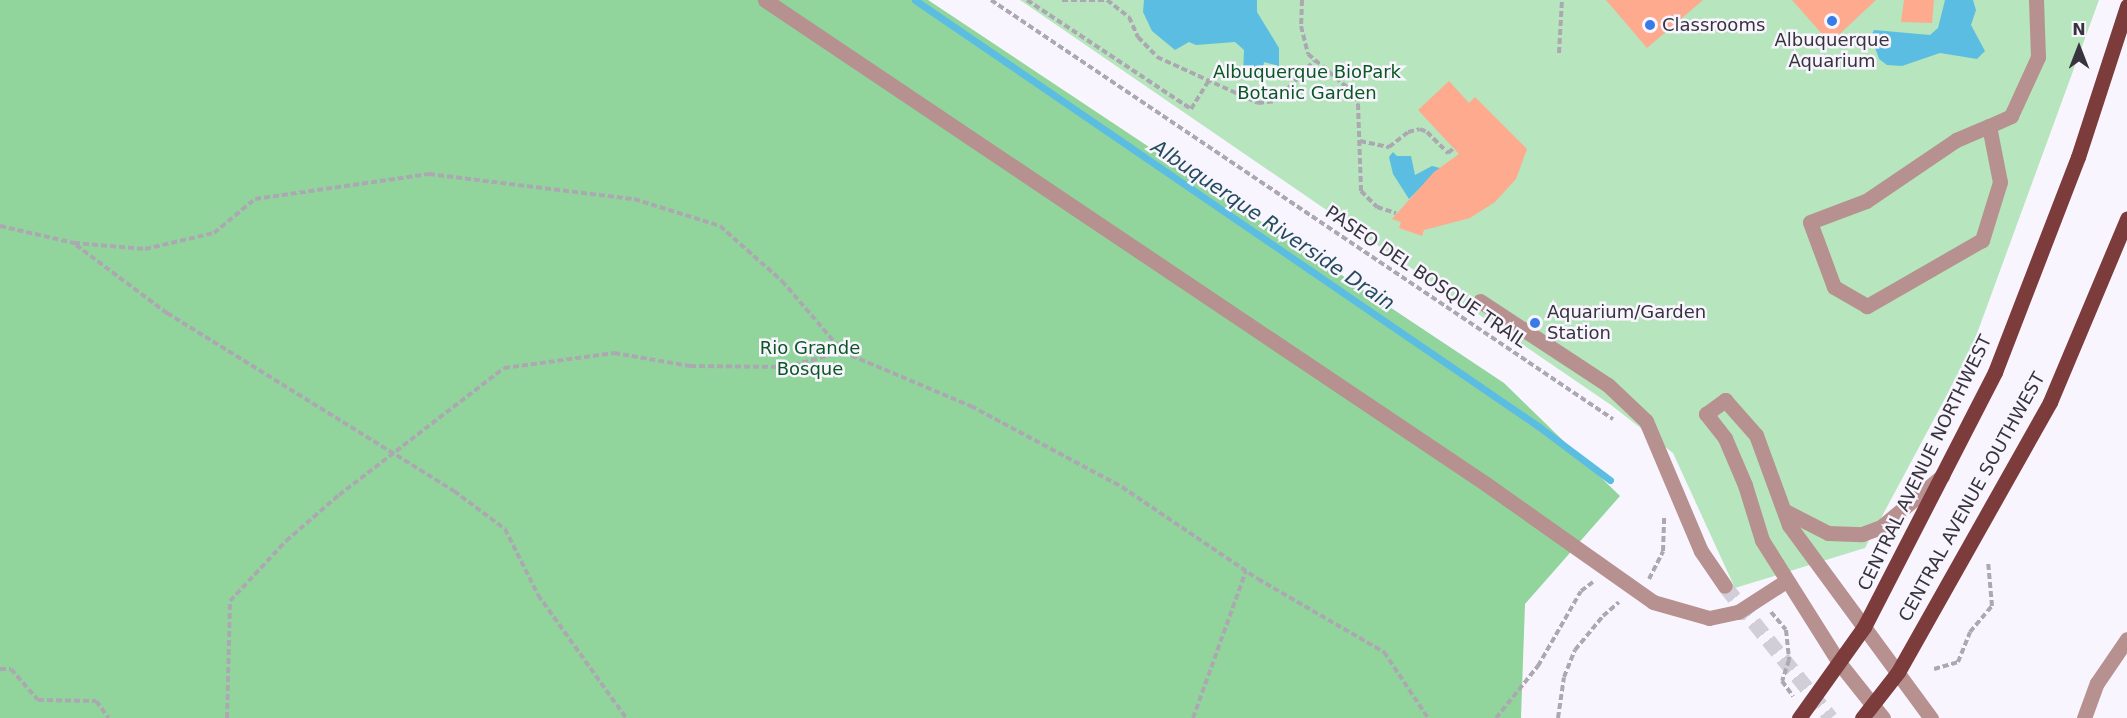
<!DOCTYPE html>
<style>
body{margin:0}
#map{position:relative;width:2127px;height:718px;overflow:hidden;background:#f9f5ff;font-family:"DejaVu Sans",sans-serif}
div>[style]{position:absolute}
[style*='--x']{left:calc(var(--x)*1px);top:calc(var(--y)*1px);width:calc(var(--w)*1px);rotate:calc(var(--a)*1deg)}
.green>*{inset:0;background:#b7e5bd}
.forest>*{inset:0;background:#91d59c}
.water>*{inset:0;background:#5cbde2}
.stream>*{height:7px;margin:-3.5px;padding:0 3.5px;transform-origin:3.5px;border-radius:3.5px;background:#5cbde2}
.building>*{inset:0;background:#fdaa8f}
.minor-tunnel>*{height:15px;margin-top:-7.5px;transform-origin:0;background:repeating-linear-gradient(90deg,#d2ced8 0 15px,transparent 0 23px)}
.path>*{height:4px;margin-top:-2px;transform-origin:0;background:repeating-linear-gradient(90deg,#aca8b2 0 6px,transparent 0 9px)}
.minor>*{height:15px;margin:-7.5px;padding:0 7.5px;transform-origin:7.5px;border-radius:7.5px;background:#b7918f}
.major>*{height:15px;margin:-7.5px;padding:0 7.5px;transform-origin:7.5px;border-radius:7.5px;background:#7c3c3c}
.dots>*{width:16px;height:16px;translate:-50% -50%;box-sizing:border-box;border:3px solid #f9f5ff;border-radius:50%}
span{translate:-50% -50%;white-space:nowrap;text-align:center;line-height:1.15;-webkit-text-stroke:5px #f9f5ff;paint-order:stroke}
.poi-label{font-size:18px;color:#38343e}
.left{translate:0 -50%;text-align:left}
.park-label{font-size:18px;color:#0a5723}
.street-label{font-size:18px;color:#38343e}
.water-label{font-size:20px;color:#234c5d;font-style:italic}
.north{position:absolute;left:2049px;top:18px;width:60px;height:60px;-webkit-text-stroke:4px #f9f5ff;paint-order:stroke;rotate:0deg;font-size:16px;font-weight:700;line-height:24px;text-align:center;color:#38343e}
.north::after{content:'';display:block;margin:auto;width:21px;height:27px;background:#38343e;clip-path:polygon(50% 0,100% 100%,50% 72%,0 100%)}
</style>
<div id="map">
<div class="green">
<i style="clip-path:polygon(1020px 0,2099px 0,1971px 350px,1865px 548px,1735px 588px,1673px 453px,1611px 405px)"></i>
</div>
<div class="forest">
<i style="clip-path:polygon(0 0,928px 0,1504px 383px,1620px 496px,1525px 604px,1521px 718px,0 718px)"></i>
</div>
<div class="water">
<i style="clip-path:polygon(1144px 0,1257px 0,1257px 12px,1279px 48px,1279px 66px,1264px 62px,1262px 75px,1249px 80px,1243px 75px,1244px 50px,1235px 42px,1196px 45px,1189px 42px,1175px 50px,1152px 31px,1143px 12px)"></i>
<i style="clip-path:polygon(1945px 0,1973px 0,1976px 10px,1971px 25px,1985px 51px,1977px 59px,1940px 53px,1902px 66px,1887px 65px,1879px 59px,1871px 36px,1874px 30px,1930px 35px,1938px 28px)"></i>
<i style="clip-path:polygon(1393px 152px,1397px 156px,1411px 156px,1415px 175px,1432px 166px,1440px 168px,1409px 199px,1393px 174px,1389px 157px)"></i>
</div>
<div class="stream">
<i style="--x:915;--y:0;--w:755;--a:34.36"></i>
<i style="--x:1538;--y:426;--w:90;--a:36.9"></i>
</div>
<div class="building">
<i style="clip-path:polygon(1606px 0,1703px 0,1647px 48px)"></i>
<i style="clip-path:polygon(1792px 0,1876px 0,1830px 43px)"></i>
<i style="clip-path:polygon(1904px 0,1934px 0,1932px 23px,1901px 22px)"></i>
<i style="clip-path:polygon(1449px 81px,1469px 103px,1475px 97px,1527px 149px,1516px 179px,1495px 202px,1470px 218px,1424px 230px,1422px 236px,1399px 228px,1401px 222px,1392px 219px,1434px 172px,1459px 154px,1418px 110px)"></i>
</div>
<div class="minor-tunnel">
<i style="--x:1725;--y:586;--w:169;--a:51.2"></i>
</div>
<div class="path">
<i style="--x:991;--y:0;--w:750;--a:33.97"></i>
<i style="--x:1027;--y:0;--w:197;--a:33.6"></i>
<i style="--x:1191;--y:109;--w:36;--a:-58"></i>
<i style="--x:1062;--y:0;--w:42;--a:0"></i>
<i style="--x:1107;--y:0;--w:28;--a:38"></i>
<i style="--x:1129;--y:17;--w:22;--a:66"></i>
<i style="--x:1138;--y:37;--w:28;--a:46"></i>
<i style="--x:1157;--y:57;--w:111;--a:24.5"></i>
<i style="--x:1258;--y:103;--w:18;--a:-6"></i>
<i style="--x:1276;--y:101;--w:55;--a:-46.5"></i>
<i style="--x:1302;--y:0;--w:26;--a:92"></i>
<i style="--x:1301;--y:26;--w:29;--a:76"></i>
<i style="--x:1308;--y:54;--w:52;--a:40.4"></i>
<i style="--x:1348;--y:88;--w:19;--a:58"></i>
<i style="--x:1358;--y:104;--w:87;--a:88"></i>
<i style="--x:1361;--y:191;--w:23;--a:45"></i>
<i style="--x:1377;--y:207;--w:20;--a:18"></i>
<i style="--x:1559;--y:53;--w:53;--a:-86.8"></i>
<i style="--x:1360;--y:141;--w:30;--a:12"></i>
<i style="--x:1389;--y:147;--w:24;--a:-38"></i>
<i style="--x:1408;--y:132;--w:12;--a:-14"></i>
<i style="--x:1420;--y:129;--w:8;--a:23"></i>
<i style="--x:1427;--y:132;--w:30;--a:45"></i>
<i style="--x:1448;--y:153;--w:9;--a:-41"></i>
<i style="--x:0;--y:226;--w:76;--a:12.9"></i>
<i style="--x:74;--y:243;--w:71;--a:4.8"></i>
<i style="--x:145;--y:249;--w:71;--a:-13.1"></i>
<i style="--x:214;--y:233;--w:53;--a:-39.7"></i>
<i style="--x:255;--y:199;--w:176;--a:-8.2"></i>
<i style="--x:429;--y:174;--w:207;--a:7"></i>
<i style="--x:634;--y:199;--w:90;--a:17.4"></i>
<i style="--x:720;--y:226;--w:83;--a:41.6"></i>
<i style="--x:782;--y:281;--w:94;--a:49.3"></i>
<i style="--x:843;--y:352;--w:139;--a:22.9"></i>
<i style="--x:971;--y:406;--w:171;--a:28.2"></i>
<i style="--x:1122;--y:487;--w:164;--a:34.1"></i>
<i style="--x:1258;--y:579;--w:146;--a:30.1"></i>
<i style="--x:1384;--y:652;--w:79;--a:56.3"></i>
<i style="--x:76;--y:245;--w:114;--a:36.8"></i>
<i style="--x:167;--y:313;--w:338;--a:31.8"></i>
<i style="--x:454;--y:491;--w:64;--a:36.7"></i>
<i style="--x:505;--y:529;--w:74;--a:63.4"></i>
<i style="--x:538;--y:595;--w:151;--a:54.4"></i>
<i style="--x:1649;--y:579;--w:31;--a:-63"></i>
<i style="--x:1663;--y:551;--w:33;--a:-88"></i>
<i style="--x:1771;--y:612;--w:23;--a:50"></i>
<i style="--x:1786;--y:630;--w:30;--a:84"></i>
<i style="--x:1789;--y:660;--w:22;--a:108"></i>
<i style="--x:1782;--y:681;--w:19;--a:54"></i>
<i style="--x:0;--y:669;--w:11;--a:0"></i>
<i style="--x:11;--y:669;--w:41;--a:48.9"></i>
<i style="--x:38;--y:700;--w:58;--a:1"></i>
<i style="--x:96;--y:701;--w:21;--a:53"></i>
<i style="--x:1934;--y:669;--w:25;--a:-16"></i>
<i style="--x:1958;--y:662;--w:32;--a:-68"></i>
<i style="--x:1970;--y:632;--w:34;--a:-50"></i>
<i style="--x:1992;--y:606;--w:45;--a:-95.1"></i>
<i style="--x:227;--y:718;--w:117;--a:-88.5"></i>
<i style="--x:230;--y:601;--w:82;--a:-47"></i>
<i style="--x:286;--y:541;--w:70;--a:-41"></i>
<i style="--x:339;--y:495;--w:208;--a:-37.6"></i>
<i style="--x:504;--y:368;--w:111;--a:-7.8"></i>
<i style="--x:614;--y:353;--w:77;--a:9.7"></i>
<i style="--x:690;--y:366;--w:95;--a:0.6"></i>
<i style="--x:785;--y:367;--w:60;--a:-14.5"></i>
<i style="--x:1193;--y:718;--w:156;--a:-70.2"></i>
<i style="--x:1496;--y:718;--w:67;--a:-51.1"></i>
<i style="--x:1538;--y:666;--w:86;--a:-60.2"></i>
<i style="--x:1581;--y:591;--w:15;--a:-37"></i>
<i style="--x:1558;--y:718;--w:41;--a:-81.7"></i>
<i style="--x:1564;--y:677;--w:29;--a:-68"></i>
<i style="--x:1575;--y:650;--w:44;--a:-50.5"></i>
<i style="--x:1603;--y:616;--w:21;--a:-41"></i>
</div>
<div class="minor">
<i style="--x:765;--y:0;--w:868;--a:33.87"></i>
<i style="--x:1486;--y:484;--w:204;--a:35.2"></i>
<i style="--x:1653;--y:602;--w:58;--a:15.9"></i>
<i style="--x:1709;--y:618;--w:30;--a:-12"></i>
<i style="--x:1738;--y:612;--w:57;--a:-32.9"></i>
<i style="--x:1989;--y:126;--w:57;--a:78.9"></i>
<i style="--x:2000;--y:182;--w:61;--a:107.2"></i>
<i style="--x:1982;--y:240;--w:133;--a:150.1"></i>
<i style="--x:1867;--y:306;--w:38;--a:-150"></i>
<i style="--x:1834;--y:287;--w:69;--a:-110.3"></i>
<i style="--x:1810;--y:222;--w:60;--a:-20.6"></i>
<i style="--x:1866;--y:201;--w:109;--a:-34.1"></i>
<i style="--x:1956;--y:140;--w:36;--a:-23"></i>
<i style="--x:1989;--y:126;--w:24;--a:-24"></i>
<i style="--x:2011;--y:116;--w:65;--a:-65.4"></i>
<i style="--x:2038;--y:57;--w:57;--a:-92"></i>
<i style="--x:1480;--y:301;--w:153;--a:33.3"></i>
<i style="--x:1608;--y:385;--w:52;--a:43.5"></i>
<i style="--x:1646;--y:421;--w:141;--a:67.1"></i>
<i style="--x:1701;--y:551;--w:42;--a:55.6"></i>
<i style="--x:1785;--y:511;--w:48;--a:27.1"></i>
<i style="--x:1828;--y:533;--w:34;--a:2"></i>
<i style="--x:1862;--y:534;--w:20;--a:-20"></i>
<i style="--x:1881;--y:527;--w:80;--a:-39.9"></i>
<i style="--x:1883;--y:718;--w:69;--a:-128.5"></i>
<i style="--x:1840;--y:664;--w:146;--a:-122.2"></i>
<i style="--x:1762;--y:540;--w:58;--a:-107.2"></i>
<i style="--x:1745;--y:485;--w:51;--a:-113.1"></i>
<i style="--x:1725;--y:438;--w:31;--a:-128"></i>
<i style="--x:1706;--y:414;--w:24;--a:-36"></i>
<i style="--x:1725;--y:400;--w:47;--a:48.5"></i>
<i style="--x:1756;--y:435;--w:96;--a:69.9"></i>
<i style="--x:1789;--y:525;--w:240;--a:53.7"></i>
<i style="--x:2084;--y:718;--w:37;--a:-70"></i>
<i style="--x:2097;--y:683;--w:53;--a:-55.7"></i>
</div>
<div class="major">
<i style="--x:1799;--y:718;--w:112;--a:-54.5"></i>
<i style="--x:1864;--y:627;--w:287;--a:-62.8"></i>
<i style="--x:1995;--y:372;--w:230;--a:-68.9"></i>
<i style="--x:2078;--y:157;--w:159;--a:-72"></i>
<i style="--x:1862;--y:718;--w:58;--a:-52"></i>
<i style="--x:1898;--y:672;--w:310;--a:-60.6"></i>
<i style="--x:2050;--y:402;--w:199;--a:-67.2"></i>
</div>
<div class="dots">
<i style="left:1832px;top:21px;background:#377be8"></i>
<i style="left:1650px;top:25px;background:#377be8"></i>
<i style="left:1535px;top:323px;background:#377be8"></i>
</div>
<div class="poi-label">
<span class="left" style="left:1662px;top:25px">Classrooms</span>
<span style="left:1832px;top:51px">Albuquerque<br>Aquarium</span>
<span class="left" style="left:1547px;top:323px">Aquarium/Garden<br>Station</span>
</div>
<div class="park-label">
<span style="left:1307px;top:83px">Albuquerque BioPark<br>Botanic Garden</span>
<span style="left:810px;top:359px">Rio Grande<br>Bosque</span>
</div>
<div class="street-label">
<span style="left:1426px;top:277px;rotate:34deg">PASEO DEL BOSQUE TRAIL</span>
<span style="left:1925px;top:463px;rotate:-64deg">CENTRAL AVENUE NORTHWEST</span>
<span style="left:1972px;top:497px;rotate:-61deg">CENTRAL AVENUE SOUTHWEST</span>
</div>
<div class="water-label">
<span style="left:1273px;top:225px;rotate:34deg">Albuquerque Riverside Drain</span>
</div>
<div class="north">N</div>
</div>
